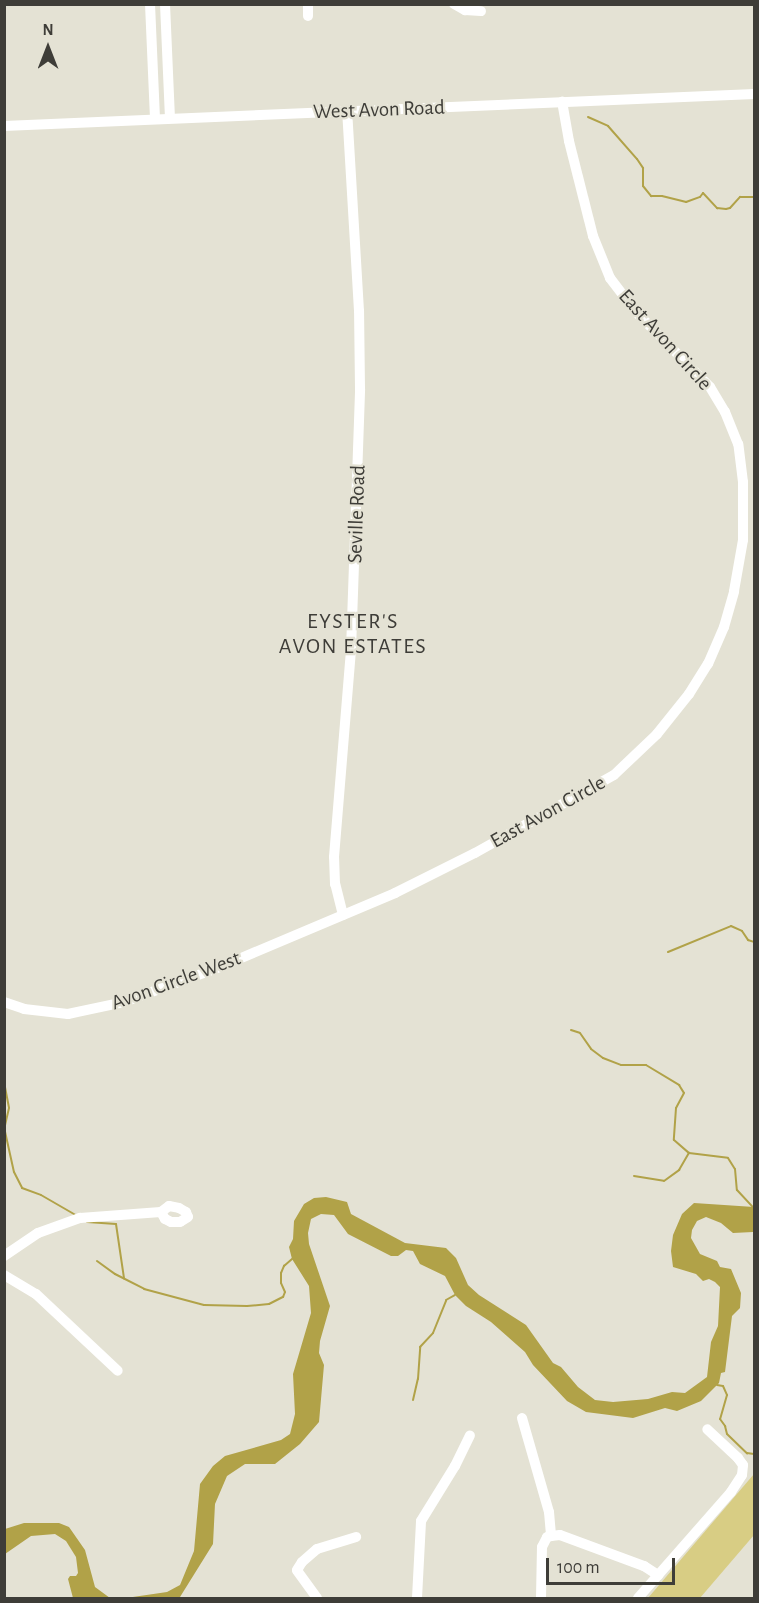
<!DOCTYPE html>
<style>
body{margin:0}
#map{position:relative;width:759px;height:1603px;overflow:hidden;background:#e4e2d4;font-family:"Alegreya Sans",sans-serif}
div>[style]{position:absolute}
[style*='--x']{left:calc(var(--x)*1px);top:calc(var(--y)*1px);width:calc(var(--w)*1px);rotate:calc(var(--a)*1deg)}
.green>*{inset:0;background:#d8cd84}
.water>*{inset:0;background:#b1a248}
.stream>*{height:2px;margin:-1px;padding:0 1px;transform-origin:1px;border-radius:1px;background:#b1a248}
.minor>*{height:10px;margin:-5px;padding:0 5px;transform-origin:5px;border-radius:5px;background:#fff}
span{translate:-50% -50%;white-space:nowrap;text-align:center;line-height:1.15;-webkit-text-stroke:4.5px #e4e2d4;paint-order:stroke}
.street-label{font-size:21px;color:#3e3d38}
.neighbourhood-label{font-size:22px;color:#3e3d38;letter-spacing:1.5px}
.frame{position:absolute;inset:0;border:6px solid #3e3d38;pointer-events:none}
.north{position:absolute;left:18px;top:18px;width:60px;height:60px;-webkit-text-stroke:4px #e4e2d4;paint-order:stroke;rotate:0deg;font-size:16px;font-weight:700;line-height:24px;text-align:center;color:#3e3d38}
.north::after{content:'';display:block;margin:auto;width:21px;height:27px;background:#3e3d38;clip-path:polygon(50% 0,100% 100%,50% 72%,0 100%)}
.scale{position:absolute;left:546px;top:1558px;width:129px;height:27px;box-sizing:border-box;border:3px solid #3e3d38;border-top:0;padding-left:8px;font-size:18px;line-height:21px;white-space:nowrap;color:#3e3d38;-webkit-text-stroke:4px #e4e2d4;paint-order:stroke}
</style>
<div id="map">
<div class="green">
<i style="clip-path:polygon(754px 1474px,754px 1535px,700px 1598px,648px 1598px)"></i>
</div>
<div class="water">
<i style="clip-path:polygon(326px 1197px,347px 1202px,351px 1214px,405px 1243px,446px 1248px,456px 1258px,468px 1285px,479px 1295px,526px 1325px,553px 1363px,561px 1367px,578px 1387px,595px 1400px,613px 1402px,648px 1399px,672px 1392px,685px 1393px,707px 1377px,711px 1342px,718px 1326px,720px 1287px,715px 1282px,709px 1279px,703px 1281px,696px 1274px,673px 1267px,671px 1251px,673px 1235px,682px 1214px,694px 1203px,754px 1207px,753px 1232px,733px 1233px,721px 1223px,706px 1217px,697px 1221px,692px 1230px,691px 1238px,700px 1254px,717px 1261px,720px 1267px,731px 1269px,741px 1293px,740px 1308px,732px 1316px,725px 1372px,721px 1373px,719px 1383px,701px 1401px,677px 1411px,665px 1408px,633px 1418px,586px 1412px,567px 1401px,533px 1365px,525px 1352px,491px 1322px,466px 1306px,455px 1295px,445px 1276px,420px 1264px,413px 1251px,406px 1250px,398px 1256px,391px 1256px,348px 1234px,334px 1215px,321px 1214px,311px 1219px,308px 1233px,309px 1244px,330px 1306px,320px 1341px,319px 1353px,324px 1365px,319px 1422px,300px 1444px,275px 1464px,245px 1464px,227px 1476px,215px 1504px,213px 1544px,180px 1597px,126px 1598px,167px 1592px,180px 1585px,194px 1551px,200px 1484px,213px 1466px,225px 1456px,281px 1440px,290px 1434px,295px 1414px,293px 1374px,311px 1313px,309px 1286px,292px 1259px,289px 1247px,293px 1239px,294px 1221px,304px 1204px,314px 1198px)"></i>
<i style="clip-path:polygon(24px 1523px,59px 1523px,69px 1527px,85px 1550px,95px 1587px,110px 1598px,73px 1598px,68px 1579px,70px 1576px,76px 1576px,78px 1573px,76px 1557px,66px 1541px,55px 1534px,31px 1536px,5px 1554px,5px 1529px)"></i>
</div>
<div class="stream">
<i style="--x:588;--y:117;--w:22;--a:24"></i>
<i style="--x:608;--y:126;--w:44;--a:48.7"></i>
<i style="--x:637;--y:159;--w:11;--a:56"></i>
<i style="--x:643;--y:168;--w:18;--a:90"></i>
<i style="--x:643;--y:186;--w:13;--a:51"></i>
<i style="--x:651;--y:196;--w:11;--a:0"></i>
<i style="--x:662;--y:196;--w:25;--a:14"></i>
<i style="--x:686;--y:202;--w:15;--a:-20"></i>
<i style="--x:700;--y:197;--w:5;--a:-53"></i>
<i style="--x:703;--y:193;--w:21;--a:47"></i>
<i style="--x:717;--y:208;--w:9;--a:6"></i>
<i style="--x:726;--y:209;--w:4;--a:-14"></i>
<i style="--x:730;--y:208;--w:15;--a:-48"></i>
<i style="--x:740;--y:197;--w:14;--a:0"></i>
<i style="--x:668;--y:952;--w:68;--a:-22.4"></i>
<i style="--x:731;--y:926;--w:12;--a:24"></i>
<i style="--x:742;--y:931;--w:11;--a:56"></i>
<i style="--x:748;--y:940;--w:6;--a:18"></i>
<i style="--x:571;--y:1030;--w:9;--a:18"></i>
<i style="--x:580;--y:1033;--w:19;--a:55"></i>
<i style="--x:591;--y:1049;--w:15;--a:37"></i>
<i style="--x:603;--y:1058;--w:19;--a:21"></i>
<i style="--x:621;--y:1065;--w:25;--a:0"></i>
<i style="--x:646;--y:1065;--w:39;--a:31"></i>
<i style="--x:679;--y:1085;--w:9;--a:58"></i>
<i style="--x:684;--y:1093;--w:17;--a:118"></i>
<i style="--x:676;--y:1108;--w:32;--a:94"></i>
<i style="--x:674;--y:1140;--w:20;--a:41"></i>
<i style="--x:689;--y:1153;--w:39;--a:7"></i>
<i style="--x:728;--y:1158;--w:13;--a:58"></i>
<i style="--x:735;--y:1169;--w:21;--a:85"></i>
<i style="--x:737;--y:1190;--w:23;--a:47"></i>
<i style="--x:4;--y:1082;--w:26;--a:79"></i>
<i style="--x:9;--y:1108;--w:18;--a:103"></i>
<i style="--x:4;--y:1127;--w:46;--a:77.5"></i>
<i style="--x:14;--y:1172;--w:18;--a:63"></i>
<i style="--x:22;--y:1188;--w:20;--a:20"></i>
<i style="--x:41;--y:1195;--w:39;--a:30"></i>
<i style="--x:634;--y:1176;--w:30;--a:9"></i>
<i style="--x:664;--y:1181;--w:19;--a:-36"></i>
<i style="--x:679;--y:1170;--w:20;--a:-60"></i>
<i style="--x:87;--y:1222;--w:29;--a:4"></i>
<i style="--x:116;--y:1224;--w:55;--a:81.6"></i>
<i style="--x:97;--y:1261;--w:22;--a:36"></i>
<i style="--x:115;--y:1274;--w:33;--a:27"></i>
<i style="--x:144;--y:1289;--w:62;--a:14.9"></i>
<i style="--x:204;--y:1305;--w:43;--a:1.3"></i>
<i style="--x:247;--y:1306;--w:22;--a:-5"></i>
<i style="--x:269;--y:1304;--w:16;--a:-27"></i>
<i style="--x:283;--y:1297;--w:5;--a:-68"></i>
<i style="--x:285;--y:1292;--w:10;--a:-114"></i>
<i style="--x:281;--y:1283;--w:10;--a:-90"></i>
<i style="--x:281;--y:1273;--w:8;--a:-67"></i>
<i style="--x:284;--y:1266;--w:11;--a:-41"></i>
<i style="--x:717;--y:1385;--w:6;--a:9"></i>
<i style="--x:723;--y:1386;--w:10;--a:66"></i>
<i style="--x:727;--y:1395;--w:25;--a:106"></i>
<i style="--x:720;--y:1419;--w:9;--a:54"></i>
<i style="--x:725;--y:1426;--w:8;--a:76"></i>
<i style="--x:727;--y:1434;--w:28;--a:44"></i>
<i style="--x:747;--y:1453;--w:7;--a:8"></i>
<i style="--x:413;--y:1400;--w:22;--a:-77"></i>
<i style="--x:418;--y:1379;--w:32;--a:-86"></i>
<i style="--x:420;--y:1347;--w:19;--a:-47"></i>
<i style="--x:433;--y:1333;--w:35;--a:-68"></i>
<i style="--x:446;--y:1300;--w:10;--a:-29"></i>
</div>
<div class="minor">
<i style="--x:150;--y:4;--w:114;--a:87.5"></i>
<i style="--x:165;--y:4;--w:114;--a:87.5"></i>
<i style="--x:308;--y:4;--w:12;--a:90"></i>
<i style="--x:454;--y:4;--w:13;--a:29"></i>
<i style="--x:465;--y:10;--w:16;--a:4"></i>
<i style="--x:4;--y:126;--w:751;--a:-2.44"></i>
<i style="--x:343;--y:915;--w:32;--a:-104"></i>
<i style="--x:335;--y:884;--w:27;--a:-92"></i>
<i style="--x:334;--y:857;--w:208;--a:-85.3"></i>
<i style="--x:351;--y:650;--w:261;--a:-88"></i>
<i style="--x:360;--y:389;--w:78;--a:-90.7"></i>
<i style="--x:359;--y:311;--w:200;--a:-93.4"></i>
<i style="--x:4;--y:1002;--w:21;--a:19"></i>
<i style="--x:24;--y:1009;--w:44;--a:6.5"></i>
<i style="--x:68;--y:1014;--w:57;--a:-12.1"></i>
<i style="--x:124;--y:1002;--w:102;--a:-20"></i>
<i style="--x:220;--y:967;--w:190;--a:-22.9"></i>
<i style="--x:395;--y:893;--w:89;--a:-26.6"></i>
<i style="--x:475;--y:853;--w:159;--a:-29.3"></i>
<i style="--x:614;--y:775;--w:59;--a:-43.6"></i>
<i style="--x:657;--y:734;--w:51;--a:-51.3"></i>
<i style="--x:689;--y:694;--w:36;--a:-58"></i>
<i style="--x:708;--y:664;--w:40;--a:-66.6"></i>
<i style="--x:724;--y:627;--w:37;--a:-74"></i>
<i style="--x:734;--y:591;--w:52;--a:-80"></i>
<i style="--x:743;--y:540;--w:58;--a:-90"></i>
<i style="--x:743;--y:482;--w:38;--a:-97"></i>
<i style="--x:738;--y:444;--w:35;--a:-112"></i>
<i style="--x:725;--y:412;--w:29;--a:-121"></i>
<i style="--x:710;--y:387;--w:105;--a:-134.6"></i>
<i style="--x:636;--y:312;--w:43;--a:-127.4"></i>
<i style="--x:610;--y:278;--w:45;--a:-112"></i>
<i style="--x:593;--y:236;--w:98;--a:-104.2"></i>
<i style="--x:569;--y:141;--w:40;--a:-100"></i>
<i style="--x:4;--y:1256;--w:41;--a:-34.1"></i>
<i style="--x:38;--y:1233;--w:45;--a:-19.7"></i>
<i style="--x:80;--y:1218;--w:81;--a:-4.2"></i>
<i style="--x:161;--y:1212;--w:10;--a:-37"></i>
<i style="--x:169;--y:1206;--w:10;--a:11"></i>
<i style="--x:179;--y:1208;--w:8;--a:30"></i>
<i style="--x:186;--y:1212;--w:5;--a:68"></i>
<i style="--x:188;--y:1217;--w:9;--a:148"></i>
<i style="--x:180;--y:1222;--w:9;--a:180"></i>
<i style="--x:171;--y:1222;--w:7;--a:-153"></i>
<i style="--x:165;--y:1219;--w:8;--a:-120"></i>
<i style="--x:4;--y:1275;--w:37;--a:31"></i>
<i style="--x:36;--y:1294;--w:112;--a:43.2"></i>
<i style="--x:522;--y:1418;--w:98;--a:74"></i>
<i style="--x:549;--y:1512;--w:24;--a:85"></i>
<i style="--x:551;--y:1536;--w:9;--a:-6"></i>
<i style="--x:560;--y:1535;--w:90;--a:20.3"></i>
<i style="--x:644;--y:1566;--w:17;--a:33"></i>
<i style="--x:317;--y:1598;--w:34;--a:-126"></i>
<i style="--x:297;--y:1570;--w:9;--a:-58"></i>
<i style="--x:302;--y:1562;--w:20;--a:-41"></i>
<i style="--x:317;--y:1549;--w:41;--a:-17.1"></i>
<i style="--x:417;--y:1598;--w:77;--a:-87"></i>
<i style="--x:421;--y:1521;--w:65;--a:-58.3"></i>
<i style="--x:455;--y:1466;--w:34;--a:-64"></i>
<i style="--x:541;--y:1598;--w:51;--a:-88.9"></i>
<i style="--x:542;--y:1547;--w:11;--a:-63"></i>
<i style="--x:547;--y:1537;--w:4;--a:-14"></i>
<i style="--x:638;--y:1598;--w:141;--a:-48.7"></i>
<i style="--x:731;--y:1492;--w:20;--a:-57"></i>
<i style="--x:742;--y:1475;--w:10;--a:-84"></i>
<i style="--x:743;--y:1465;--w:9;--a:-126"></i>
<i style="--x:738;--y:1458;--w:42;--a:-136.9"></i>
</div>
<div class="street-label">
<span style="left:379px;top:110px;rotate:-2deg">West Avon Road</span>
<span style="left:665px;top:340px;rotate:48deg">East Avon Circle</span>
<span style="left:357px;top:514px;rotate:-88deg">Seville Road</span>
<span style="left:548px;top:812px;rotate:-29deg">East Avon Circle</span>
<span style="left:176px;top:981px;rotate:-20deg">Avon Circle West</span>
</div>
<div class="neighbourhood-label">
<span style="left:353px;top:634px">EYSTER'S<br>AVON ESTATES</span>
</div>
<div class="frame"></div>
<div class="north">N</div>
<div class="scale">100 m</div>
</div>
